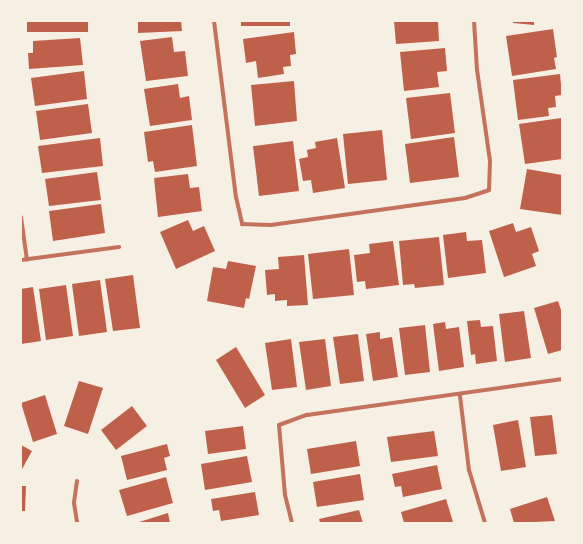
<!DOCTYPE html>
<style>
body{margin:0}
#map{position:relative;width:583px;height:544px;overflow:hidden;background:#f6efe4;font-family:"PT Sans",sans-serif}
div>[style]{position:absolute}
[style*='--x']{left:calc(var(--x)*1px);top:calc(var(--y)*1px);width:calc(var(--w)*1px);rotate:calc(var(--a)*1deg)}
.building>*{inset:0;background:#bf614a}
.minor>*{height:4px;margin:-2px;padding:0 2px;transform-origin:2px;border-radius:2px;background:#c5725c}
span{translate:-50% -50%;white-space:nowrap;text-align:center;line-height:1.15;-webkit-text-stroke:4px #f6efe4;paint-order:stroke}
.frame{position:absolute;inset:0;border:22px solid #f6efe4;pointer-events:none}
</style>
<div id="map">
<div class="building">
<i style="clip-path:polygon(27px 21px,88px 21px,88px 32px,27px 32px)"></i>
<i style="clip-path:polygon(138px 21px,181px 21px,182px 31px,138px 33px)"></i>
<i style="clip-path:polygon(241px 21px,290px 21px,290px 26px,241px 26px)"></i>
<i style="clip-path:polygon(394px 21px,438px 21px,439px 41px,396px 44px)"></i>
<i style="clip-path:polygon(513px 21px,534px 21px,534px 25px,513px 23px)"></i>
<i style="clip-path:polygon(553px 29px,557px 57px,554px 58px,556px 69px,512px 76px,506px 36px)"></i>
<i style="clip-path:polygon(294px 32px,296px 54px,290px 55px,291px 66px,283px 67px,284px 74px,258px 78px,256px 61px,246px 63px,243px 39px)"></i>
<i style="clip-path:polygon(172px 37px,174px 52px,185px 51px,188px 76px,146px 81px,140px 41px)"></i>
<i style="clip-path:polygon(80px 38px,83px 65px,29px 69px,28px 53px,33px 53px,33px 41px)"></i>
<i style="clip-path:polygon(445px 48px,447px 71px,437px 72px,439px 87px,404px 91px,400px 52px)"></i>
<i style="clip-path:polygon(84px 71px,87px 99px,35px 106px,31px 78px)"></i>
<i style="clip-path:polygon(560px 74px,562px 95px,555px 96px,556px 107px,548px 108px,549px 116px,518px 120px,513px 80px)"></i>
<i style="clip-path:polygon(294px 81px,297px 121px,255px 126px,251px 85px)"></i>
<i style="clip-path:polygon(178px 84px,180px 98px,189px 96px,192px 120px,150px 126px,144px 89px)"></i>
<i style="clip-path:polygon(450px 93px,455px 133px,411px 139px,406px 98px)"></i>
<i style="clip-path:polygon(88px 104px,92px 133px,40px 140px,36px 111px)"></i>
<i style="clip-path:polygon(561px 118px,562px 159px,525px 164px,519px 124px)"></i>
<i style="clip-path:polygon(192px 125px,197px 166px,155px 172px,153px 161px,148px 162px,144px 132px)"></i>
<i style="clip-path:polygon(382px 130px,387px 180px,348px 184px,343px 134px)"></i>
<i style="clip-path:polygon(454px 137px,459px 177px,410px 183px,405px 144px)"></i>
<i style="clip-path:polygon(100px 138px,103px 166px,42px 173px,38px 146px)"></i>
<i style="clip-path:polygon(337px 138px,345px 188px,313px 193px,311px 180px,303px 181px,299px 159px,308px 157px,307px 150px,316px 148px,315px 142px)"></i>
<i style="clip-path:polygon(293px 141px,299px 191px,259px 196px,253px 146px)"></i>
<i style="clip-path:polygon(527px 169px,562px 175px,562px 215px,520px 209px)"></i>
<i style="clip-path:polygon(97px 172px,101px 200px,49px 206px,45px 179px)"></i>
<i style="clip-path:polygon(188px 174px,190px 188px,199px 187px,202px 211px,158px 217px,154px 178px)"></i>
<i style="clip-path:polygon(101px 204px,105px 233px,53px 241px,49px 211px)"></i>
<i style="clip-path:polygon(188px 220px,193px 231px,204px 226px,215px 251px,176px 269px,160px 232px)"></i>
<i style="clip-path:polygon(513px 223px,516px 232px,531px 227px,539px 251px,532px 254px,536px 266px,504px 277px,489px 231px)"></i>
<i style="clip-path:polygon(466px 232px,467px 241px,482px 240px,486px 273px,448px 278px,443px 235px)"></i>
<i style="clip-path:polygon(439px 237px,444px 285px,415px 288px,414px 284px,403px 285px,399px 241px)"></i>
<i style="clip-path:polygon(393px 241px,399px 285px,366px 289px,365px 281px,357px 282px,354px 255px,370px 253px,369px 244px)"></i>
<i style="clip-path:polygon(349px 249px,354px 295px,313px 299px,308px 254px)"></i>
<i style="clip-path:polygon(304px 255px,308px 305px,287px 306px,287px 300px,275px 301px,275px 294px,267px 295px,265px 270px,279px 269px,278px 257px)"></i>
<i style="clip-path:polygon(228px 261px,256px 266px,249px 299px,246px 298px,244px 308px,207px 301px,213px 267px,226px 269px)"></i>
<i style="clip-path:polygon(133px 275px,140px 328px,113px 331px,105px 279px)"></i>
<i style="clip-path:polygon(100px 280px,107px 332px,79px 336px,72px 284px)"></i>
<i style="clip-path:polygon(66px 285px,73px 336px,46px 340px,39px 289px)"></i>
<i style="clip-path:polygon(33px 287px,41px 341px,21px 344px,21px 289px)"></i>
<i style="clip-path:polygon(558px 301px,562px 313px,562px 350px,548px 354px,534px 308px)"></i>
<i style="clip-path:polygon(524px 311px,531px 358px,505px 362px,499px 314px)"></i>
<i style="clip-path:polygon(480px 320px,481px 327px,493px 326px,497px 361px,476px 364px,475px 354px,471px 355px,467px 321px)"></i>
<i style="clip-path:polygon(445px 322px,446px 329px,459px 327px,464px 367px,439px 371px,433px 324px)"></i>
<i style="clip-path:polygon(425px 325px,430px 372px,405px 375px,399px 328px)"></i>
<i style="clip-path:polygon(380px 332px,380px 339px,392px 337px,398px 377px,373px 381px,366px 334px)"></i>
<i style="clip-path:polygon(358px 334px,364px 381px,340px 384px,333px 337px)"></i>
<i style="clip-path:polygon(291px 339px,297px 387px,272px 390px,265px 343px)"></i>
<i style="clip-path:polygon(325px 339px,331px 386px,306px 390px,299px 342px)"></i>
<i style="clip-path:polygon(236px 347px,265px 395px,245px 408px,216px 360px)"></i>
<i style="clip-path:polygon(79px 381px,103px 388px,88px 434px,64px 426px)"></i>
<i style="clip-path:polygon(45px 395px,57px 434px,33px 442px,21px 403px)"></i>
<i style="clip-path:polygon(132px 406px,147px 426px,116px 450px,101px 430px)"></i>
<i style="clip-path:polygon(552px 415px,557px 454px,535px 456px,530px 417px)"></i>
<i style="clip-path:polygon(518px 420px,526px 467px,501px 471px,493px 425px)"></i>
<i style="clip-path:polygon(243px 426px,246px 449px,208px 454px,205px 431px)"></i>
<i style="clip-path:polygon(434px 431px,438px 456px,391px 462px,387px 437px)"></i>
<i style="clip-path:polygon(356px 441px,360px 466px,311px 474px,307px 449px)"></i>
<i style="clip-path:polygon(167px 444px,170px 456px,164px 458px,167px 470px,127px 480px,121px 456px)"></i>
<i style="clip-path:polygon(21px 445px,32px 451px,21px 471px)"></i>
<i style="clip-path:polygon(247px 456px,252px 482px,205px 490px,201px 464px)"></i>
<i style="clip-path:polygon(437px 465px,442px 489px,403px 497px,401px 486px,395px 487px,392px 474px)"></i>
<i style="clip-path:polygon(360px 474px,364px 500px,317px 507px,313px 482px)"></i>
<i style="clip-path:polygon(166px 477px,173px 503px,127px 516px,119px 490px)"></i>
<i style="clip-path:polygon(21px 486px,26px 486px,25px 511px,21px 511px)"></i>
<i style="clip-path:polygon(255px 492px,259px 515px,221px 521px,219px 510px,213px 511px,211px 499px)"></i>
<i style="clip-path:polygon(547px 497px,555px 521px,514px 523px,510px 509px)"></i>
<i style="clip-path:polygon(446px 499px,453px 522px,404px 523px,401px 512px)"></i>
<i style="clip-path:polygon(359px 510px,363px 523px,320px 523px,319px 519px)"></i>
<i style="clip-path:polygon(168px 513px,170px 523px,136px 523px)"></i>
</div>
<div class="minor">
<i style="--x:214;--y:21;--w:177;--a:82.9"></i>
<i style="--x:236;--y:197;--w:28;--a:77"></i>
<i style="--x:242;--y:224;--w:29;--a:2"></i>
<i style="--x:271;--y:225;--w:196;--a:-7.9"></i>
<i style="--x:465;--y:198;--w:25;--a:-18"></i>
<i style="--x:489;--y:190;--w:29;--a:-88"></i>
<i style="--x:490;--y:161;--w:92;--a:-98.1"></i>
<i style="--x:477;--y:70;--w:49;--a:-93.5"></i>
<i style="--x:21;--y:217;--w:43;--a:82.1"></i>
<i style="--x:21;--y:260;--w:99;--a:-7.6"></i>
<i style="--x:460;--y:396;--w:75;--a:83.1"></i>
<i style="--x:469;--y:470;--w:55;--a:73.2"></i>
<i style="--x:77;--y:481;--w:22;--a:98"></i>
<i style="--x:74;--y:503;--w:20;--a:81"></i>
<i style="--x:292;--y:523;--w:29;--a:-104"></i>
<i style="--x:285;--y:495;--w:70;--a:-94.9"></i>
<i style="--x:279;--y:425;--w:30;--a:-20"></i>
<i style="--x:307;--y:415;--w:258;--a:-8"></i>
</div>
<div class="frame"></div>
</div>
